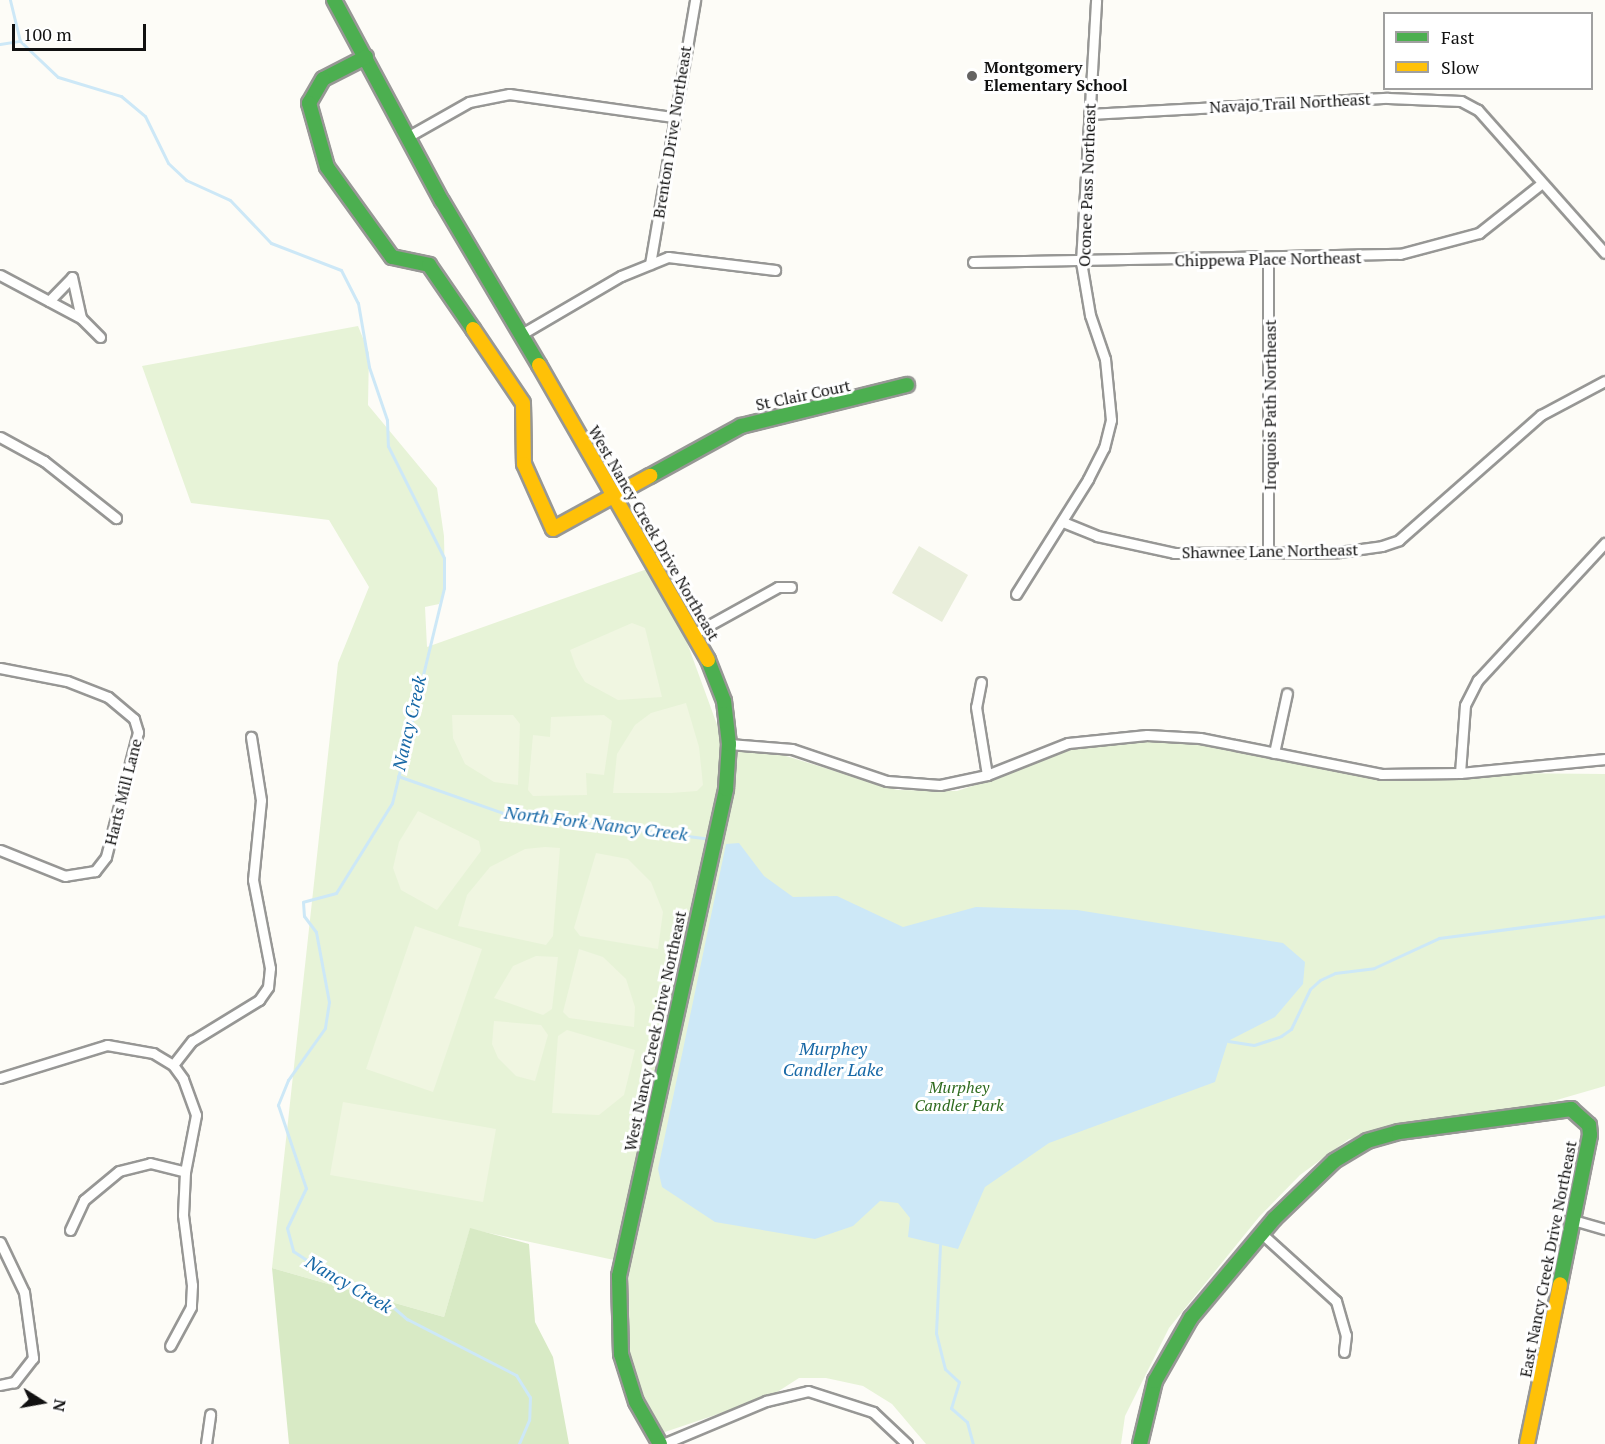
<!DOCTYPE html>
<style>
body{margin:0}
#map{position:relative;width:1605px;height:1444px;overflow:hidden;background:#fdfcf7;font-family:"PT Serif",serif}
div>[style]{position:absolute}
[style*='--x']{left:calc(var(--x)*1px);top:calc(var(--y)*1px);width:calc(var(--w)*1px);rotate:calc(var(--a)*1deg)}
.green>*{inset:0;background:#e7f3d7}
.forest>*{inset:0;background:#d8eac5}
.cemetery>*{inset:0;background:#e9eedb}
.pitch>*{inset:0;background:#f0f6e1}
.water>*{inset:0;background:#cde8f7}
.stream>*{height:3px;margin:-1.5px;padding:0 1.5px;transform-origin:1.5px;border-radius:1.5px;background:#cde8f7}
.roads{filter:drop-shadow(2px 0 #979795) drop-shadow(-2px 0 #979795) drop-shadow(0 2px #979795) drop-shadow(0 -2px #979795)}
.street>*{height:9px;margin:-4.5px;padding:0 4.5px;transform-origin:4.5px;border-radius:4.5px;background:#fffffe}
.fast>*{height:14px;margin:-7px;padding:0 7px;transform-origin:7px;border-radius:7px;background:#4caf50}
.slow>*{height:14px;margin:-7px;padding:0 7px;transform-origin:7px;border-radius:7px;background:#ffc107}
.dots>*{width:16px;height:16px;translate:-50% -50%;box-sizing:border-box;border:3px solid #fff;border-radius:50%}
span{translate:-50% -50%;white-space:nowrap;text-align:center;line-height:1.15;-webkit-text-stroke:6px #fff;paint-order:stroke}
.poi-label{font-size:16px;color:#111;font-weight:700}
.left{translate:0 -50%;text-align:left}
.street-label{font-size:16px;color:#111}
.park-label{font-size:16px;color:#2f6b1f;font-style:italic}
.water-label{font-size:18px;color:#1768a6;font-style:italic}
.legend{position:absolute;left:1383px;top:12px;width:210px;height:78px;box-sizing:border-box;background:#fff;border:2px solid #a0a0a0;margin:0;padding:8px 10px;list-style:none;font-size:18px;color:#111}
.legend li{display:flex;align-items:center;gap:12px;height:30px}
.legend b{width:30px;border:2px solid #a0a0a0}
.north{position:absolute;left:12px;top:1372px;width:60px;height:60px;-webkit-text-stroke:4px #fff;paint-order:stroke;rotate:101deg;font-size:16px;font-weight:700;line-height:24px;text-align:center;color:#111}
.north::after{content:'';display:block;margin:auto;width:21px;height:27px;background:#111;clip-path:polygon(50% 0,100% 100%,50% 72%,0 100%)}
.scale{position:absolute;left:12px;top:24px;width:134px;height:27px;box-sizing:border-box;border:3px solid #111;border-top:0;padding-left:8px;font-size:18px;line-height:21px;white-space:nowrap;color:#111;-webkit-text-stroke:4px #fff;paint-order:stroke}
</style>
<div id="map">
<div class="green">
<i style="clip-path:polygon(358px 326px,369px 353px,368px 405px,437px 488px,444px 536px,445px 589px,439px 604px,425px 607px,427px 647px,650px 568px,677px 615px,727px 752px,763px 749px,897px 790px,957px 791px,1006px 775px,1058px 745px,1140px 735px,1313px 764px,1407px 772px,1605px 774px,1605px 1086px,1536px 1106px,1349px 1139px,1300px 1175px,1259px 1217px,1169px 1328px,1125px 1416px,1121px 1444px,926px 1444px,892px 1404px,863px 1386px,826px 1378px,799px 1378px,771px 1396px,662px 1433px,640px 1396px,628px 1352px,624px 1292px,628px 1263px,470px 1229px,444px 1317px,272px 1268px,338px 663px,369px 587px,329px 520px,191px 503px,142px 366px)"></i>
</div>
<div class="forest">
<i style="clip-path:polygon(470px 1228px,529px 1244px,535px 1322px,553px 1357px,569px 1444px,289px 1444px,272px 1268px,444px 1317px)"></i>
</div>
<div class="cemetery">
<i style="clip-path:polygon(919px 546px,968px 575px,942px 622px,892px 593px)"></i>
</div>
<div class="pitch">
<i style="clip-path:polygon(632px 623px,645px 628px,662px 697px,618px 700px,585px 682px,576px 667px,570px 650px)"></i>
<i style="clip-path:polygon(686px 703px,699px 747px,703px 785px,697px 791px,671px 793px,613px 793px,617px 754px,635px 725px,651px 713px)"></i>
<i style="clip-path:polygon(452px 715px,513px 715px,520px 724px,518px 785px,494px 782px,465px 764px,453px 738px)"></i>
<i style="clip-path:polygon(604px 715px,612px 721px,604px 775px,586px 773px,587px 795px,533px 796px,528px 790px,533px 735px,550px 737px,551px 717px)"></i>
<i style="clip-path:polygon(418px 811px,479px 841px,481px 851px,437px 910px,401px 890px,393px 868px,399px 842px)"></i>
<i style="clip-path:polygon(545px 847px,560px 848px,553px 936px,546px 945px,458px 926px,467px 895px,490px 867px,525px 849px)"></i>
<i style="clip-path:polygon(596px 853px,628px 859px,651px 882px,663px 912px,658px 949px,580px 936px,574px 928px)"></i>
<i style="clip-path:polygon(415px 926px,482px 949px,433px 1092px,366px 1069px)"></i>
<i style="clip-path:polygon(579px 949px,603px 957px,626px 979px,635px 1007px,634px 1027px,569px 1018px,563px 1012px)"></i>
<i style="clip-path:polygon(536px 956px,558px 957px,552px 1009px,543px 1015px,494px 998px,513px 966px)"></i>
<i style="clip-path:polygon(494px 1021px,541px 1025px,548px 1035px,535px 1081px,516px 1076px,498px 1058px,492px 1044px)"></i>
<i style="clip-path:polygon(567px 1030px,635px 1050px,624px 1095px,599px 1115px,552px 1113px,558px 1036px)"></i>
<i style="clip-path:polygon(343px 1102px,496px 1129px,483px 1202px,330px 1175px)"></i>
</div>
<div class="water">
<i style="clip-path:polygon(739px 843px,764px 876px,793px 897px,837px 896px,903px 927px,976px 907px,1077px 910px,1283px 943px,1305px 962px,1303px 984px,1275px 1017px,1228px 1041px,1215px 1082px,1049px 1143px,985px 1187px,958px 1249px,908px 1237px,910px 1218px,898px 1203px,880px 1201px,853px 1226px,815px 1239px,715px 1222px,662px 1187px,658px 1169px,726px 844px)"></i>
</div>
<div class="stream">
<i style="--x:10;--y:0;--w:42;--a:76.3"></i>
<i style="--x:20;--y:41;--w:52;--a:43.5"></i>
<i style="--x:58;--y:77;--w:66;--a:16.8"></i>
<i style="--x:121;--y:96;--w:31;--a:40"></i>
<i style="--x:145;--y:116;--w:52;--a:63.9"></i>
<i style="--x:168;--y:163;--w:25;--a:43"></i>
<i style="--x:186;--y:180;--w:48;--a:24.4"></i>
<i style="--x:230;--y:200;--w:59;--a:46.4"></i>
<i style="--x:271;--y:243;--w:75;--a:21.1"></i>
<i style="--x:341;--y:270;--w:37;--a:63"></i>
<i style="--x:358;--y:303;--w:65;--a:80.2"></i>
<i style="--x:369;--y:367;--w:56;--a:71.2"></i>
<i style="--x:387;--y:420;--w:26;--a:88"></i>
<i style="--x:388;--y:446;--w:125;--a:63.4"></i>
<i style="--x:444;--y:558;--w:30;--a:90"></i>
<i style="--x:444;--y:588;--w:221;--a:103.6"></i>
<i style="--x:392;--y:803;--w:106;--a:121.9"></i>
<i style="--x:336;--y:893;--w:34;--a:165"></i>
<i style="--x:303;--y:902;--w:14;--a:86"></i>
<i style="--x:304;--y:916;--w:20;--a:53"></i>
<i style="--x:316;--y:932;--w:71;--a:79.5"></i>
<i style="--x:329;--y:1002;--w:26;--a:99"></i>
<i style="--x:325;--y:1028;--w:64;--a:125.4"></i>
<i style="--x:288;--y:1080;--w:27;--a:112"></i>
<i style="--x:278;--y:1105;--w:88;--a:71.4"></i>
<i style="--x:306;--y:1188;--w:44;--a:115.4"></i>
<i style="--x:287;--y:1228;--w:24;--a:75"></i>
<i style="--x:293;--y:1251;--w:53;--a:33.4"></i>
<i style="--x:337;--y:1280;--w:53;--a:23.2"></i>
<i style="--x:386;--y:1301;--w:28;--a:41"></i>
<i style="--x:407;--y:1319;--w:123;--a:27.2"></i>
<i style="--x:516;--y:1375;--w:26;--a:58"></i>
<i style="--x:530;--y:1397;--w:23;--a:92"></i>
<i style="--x:529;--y:1420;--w:26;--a:113"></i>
<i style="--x:0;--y:44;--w:20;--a:-9"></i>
<i style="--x:398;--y:776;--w:111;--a:19.4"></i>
<i style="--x:503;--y:813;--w:210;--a:7.1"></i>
<i style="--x:1228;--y:1041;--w:26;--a:9"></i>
<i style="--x:1254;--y:1045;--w:28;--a:-18"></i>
<i style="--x:1281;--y:1036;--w:12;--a:-35"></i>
<i style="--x:1291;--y:1029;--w:44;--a:-64.6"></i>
<i style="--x:1310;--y:989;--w:13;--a:-42"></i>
<i style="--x:1320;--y:980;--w:17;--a:-25"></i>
<i style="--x:1335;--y:973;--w:39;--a:-7"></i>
<i style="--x:1374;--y:968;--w:72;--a:-24.8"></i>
<i style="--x:1439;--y:938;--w:167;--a:-7.5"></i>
<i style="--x:940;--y:1245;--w:88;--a:92.6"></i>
<i style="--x:936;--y:1333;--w:37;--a:76"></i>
<i style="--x:945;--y:1369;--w:19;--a:43"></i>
<i style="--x:959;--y:1382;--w:27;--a:107"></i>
<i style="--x:951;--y:1408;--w:21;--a:41"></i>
<i style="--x:967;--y:1422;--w:23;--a:75"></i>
</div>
<div class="roads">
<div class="street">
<i style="--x:1089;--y:114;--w:299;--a:-3.1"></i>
<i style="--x:1388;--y:98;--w:73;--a:2.4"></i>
<i style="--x:1461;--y:101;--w:19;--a:28"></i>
<i style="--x:1478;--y:110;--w:191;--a:48.4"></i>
<i style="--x:409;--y:136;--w:69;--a:-29.5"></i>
<i style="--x:469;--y:102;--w:41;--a:-11.3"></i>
<i style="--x:509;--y:94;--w:166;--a:8"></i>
<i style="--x:1268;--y:259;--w:291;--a:90"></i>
<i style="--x:973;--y:262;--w:427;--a:-1.1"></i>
<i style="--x:1400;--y:254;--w:82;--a:-14.9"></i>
<i style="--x:1479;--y:233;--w:80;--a:-38.4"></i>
<i style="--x:650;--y:264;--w:268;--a:-80.3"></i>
<i style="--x:0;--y:275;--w:92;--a:28"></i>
<i style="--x:81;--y:318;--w:27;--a:45"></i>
<i style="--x:49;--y:301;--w:33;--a:-46"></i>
<i style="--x:72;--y:277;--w:42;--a:77.6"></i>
<i style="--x:520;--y:335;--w:117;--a:-30.3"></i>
<i style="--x:621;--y:276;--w:51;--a:-22"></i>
<i style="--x:668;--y:257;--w:108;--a:6.9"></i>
<i style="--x:0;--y:437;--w:50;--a:28.6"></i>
<i style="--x:44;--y:461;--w:92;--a:38.4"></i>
<i style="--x:1063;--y:522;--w:37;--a:22"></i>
<i style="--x:1097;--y:536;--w:79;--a:12.4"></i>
<i style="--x:1174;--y:553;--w:165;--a:-0.3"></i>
<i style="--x:1339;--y:552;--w:43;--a:-7.9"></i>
<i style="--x:1382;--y:546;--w:18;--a:-19"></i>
<i style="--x:1399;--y:540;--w:189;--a:-41.4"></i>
<i style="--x:1541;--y:415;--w:72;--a:-28"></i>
<i style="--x:1016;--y:594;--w:136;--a:-57.9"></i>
<i style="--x:1088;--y:479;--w:35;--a:-63"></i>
<i style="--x:1104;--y:448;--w:29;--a:-76"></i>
<i style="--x:1111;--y:420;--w:61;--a:-95.6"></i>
<i style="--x:1105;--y:359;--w:46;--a:-108.8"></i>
<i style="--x:1090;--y:315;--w:54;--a:-99.6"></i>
<i style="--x:1081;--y:262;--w:262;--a:-86.7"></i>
<i style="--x:695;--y:633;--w:95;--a:-29"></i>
<i style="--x:778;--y:587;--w:13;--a:0"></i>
<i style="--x:0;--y:668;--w:68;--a:11"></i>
<i style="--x:67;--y:681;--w:44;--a:21.3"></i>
<i style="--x:108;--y:697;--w:34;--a:40"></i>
<i style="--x:134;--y:719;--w:14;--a:73"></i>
<i style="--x:138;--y:732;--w:129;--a:104.4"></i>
<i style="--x:106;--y:857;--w:18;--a:128"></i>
<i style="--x:95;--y:871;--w:30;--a:171"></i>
<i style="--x:65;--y:876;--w:70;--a:-158.2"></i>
<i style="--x:981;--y:682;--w:25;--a:101"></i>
<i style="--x:976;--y:707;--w:69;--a:80.8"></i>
<i style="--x:729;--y:744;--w:63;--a:4.5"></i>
<i style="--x:792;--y:749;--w:100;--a:18.6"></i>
<i style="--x:887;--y:781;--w:53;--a:4.3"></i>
<i style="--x:940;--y:785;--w:48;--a:-12"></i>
<i style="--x:987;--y:775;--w:87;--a:-21.6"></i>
<i style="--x:1068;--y:743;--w:79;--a:-5.8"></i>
<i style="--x:1147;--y:735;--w:53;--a:3.2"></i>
<i style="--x:1200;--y:738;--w:185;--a:11.2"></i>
<i style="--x:1381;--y:774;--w:79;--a:-0.7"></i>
<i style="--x:1460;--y:773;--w:146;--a:-5.5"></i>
<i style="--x:1274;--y:753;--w:61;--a:-77.8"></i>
<i style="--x:1460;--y:773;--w:68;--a:-85.8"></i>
<i style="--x:1465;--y:705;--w:28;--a:-63"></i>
<i style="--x:1478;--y:680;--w:187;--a:-47.2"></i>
<i style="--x:173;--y:1065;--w:31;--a:-52"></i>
<i style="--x:192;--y:1041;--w:79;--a:-31.5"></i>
<i style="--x:259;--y:1000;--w:16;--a:-55"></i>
<i style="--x:268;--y:987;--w:19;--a:-84"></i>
<i style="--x:270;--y:968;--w:90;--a:-100.9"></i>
<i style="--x:253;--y:880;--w:80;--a:-84.3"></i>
<i style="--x:261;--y:800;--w:64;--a:-99"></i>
<i style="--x:0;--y:1078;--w:112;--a:-17.1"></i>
<i style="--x:107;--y:1045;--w:47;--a:9.9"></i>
<i style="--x:153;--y:1053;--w:23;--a:31"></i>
<i style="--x:173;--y:1065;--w:17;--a:54"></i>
<i style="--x:183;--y:1079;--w:38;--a:70"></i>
<i style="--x:196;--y:1115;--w:58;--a:100.9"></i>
<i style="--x:185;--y:1172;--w:43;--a:92.7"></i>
<i style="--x:183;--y:1215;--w:71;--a:82.7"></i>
<i style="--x:192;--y:1285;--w:22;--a:93"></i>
<i style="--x:191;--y:1307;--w:44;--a:118.3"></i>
<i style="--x:1573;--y:1220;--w:33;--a:16"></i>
<i style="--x:70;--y:1230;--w:33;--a:-65"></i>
<i style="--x:84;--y:1200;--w:45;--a:-39.6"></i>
<i style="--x:119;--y:1171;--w:32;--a:-14"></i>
<i style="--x:150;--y:1163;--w:36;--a:14"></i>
<i style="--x:1262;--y:1234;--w:100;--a:42.2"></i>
<i style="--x:1336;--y:1301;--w:35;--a:74"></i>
<i style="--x:1346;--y:1335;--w:17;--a:97"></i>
<i style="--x:0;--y:1242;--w:55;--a:64.4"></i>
<i style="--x:24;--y:1292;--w:67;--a:82.2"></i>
<i style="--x:33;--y:1358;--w:31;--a:128"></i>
<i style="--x:14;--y:1382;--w:14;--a:168"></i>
<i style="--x:206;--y:1444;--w:30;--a:-82"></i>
<i style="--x:663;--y:1444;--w:112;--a:-22.7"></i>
<i style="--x:766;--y:1401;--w:43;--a:-13.4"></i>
<i style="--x:808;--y:1391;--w:68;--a:17.9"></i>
<i style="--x:873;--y:1412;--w:47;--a:43.3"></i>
</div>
<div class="fast">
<i style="--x:334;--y:0;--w:228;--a:61.8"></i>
<i style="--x:442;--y:201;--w:191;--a:59.4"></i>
<i style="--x:366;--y:57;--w:48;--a:152.9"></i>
<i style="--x:323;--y:79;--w:28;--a:120"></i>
<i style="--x:309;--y:103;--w:66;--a:74.3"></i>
<i style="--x:327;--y:167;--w:111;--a:54.2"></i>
<i style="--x:392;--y:257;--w:38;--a:12"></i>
<i style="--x:429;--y:265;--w:78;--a:55.5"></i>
<i style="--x:650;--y:476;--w:104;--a:-28.8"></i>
<i style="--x:741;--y:426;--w:171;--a:-13.9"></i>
<i style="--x:660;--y:1444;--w:48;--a:-119.7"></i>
<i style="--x:636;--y:1402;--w:50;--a:-107.4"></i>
<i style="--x:621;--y:1354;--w:78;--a:-91.5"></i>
<i style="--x:619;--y:1276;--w:499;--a:-77.6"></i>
<i style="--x:726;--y:789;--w:45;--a:-86.2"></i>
<i style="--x:729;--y:744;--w:43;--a:-96.6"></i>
<i style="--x:724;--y:701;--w:44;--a:-111.3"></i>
<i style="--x:1140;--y:1444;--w:65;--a:-76.6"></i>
<i style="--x:1155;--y:1381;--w:73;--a:-60.3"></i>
<i style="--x:1191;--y:1318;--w:129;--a:-50"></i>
<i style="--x:1274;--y:1219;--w:83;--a:-44"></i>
<i style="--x:1334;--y:1161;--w:39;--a:-31"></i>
<i style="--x:1367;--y:1141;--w:33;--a:-16"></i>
<i style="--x:1399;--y:1132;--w:174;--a:-7.6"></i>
<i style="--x:1571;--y:1109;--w:24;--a:42"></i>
<i style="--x:1589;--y:1125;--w:10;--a:84"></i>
<i style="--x:1590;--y:1135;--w:152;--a:101.4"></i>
</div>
<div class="slow">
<i style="--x:473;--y:329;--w:89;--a:56"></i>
<i style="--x:523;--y:403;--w:61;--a:89.1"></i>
<i style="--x:524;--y:464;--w:71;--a:66"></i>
<i style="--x:553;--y:529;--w:111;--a:-28.7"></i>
<i style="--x:539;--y:365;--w:340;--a:60.2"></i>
<i style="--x:1527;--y:1444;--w:163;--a:-78.3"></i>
</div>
</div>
<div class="dots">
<i style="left:972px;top:76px;background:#646362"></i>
</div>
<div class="poi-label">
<span class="left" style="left:984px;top:76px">Montgomery<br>Elementary School</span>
</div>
<div class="street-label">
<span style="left:1290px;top:103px;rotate:-3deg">Navajo Trail Northeast</span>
<span style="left:672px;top:132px;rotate:-81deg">Brenton Drive Northeast</span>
<span style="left:1087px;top:185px;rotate:-88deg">Oconee Pass Northeast</span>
<span style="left:1268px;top:259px;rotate:-1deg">Chippewa Place Northeast</span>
<span style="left:803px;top:395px;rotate:-12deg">St Clair Court</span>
<span style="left:1270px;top:405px;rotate:-90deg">Iroquois Path Northeast</span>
<span style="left:654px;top:533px;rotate:60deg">West Nancy Creek Drive Northeast</span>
<span style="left:1270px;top:551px;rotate:-1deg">Shawnee Lane Northeast</span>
<span style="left:123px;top:792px;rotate:-76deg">Harts Mill Lane</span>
<span style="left:655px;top:1031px;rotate:-78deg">West Nancy Creek Drive Northeast</span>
<span style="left:1548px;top:1259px;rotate:-79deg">East Nancy Creek Drive Northeast</span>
</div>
<div class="park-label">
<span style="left:959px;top:1096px">Murphey<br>Candler Park</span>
</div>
<div class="water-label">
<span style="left:409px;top:723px;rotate:-77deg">Nancy Creek</span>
<span style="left:596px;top:823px;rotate:7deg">North Fork Nancy Creek</span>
<span style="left:833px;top:1059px">Murphey<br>Candler Lake</span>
<span style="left:349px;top:1284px;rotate:30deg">Nancy Creek</span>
</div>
<ul class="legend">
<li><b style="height:8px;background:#4caf50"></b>Fast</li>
<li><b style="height:8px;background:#ffc107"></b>Slow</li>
</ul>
<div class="north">N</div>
<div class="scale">100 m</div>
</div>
